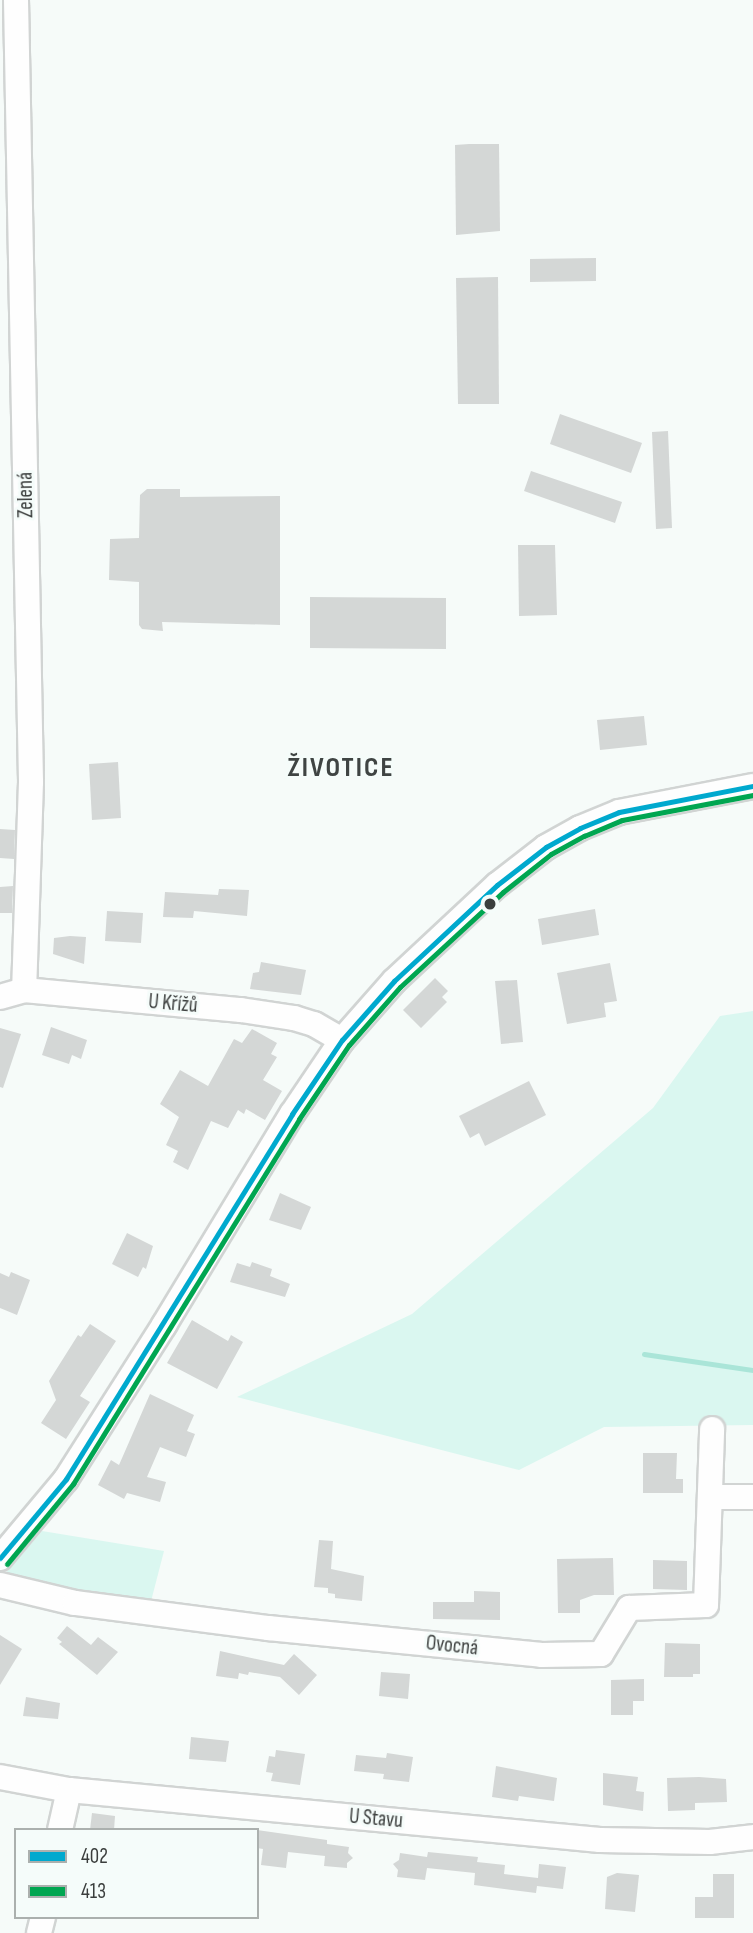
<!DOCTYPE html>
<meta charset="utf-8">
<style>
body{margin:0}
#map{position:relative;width:753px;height:1933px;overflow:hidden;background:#f6fbf9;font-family:"Sofia Sans Condensed",sans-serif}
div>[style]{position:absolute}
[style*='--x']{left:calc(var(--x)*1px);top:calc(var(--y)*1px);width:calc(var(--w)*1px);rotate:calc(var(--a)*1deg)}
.green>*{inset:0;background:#daf7f0}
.stream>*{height:5px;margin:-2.5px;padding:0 2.5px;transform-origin:2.5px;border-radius:2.5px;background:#aae5d8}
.building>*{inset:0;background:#d4d7d6}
.roads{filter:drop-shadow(2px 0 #d1d4d3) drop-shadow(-2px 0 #d1d4d3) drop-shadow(0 2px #d1d4d3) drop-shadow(0 -2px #d1d4d3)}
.minor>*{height:24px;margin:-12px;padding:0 12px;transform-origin:12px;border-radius:12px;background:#fefefe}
.bus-1>*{height:5px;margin:-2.5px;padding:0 2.5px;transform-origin:2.5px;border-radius:2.5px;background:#00a9ce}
.bus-2>*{height:5px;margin:-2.5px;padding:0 2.5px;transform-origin:2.5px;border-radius:2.5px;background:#00a651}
.dots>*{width:19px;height:19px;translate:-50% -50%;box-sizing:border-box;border:4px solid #f5fcfa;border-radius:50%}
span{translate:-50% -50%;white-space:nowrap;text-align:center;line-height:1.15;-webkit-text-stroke:6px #f5fcfa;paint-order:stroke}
.street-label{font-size:21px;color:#3b3e3d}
.district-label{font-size:28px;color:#3f4443;font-weight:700;letter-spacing:2px}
.legend{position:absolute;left:14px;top:1828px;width:245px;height:91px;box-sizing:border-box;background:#f5fcfa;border:2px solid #abb0ae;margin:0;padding:9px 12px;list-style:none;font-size:21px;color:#3b3e3d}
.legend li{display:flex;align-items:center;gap:14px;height:35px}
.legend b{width:35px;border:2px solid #abb0ae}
</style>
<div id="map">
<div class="green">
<i style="clip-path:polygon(753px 1011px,753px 1425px,604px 1427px,519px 1470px,237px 1397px,412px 1314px,653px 1108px,720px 1016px)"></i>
<i style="clip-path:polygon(42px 1531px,164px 1551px,149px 1609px,4px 1575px)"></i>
</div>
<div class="stream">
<i style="--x:644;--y:1354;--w:110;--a:8.4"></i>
</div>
<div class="building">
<i style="clip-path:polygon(469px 144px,499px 144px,500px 231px,456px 235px,455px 145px)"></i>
<i style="clip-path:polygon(596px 258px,596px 281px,530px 282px,530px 259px)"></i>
<i style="clip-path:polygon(498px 277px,499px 404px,458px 404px,456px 278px)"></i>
<i style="clip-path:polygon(560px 414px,642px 443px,631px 473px,550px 444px)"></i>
<i style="clip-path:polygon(668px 431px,672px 528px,656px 529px,652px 432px)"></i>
<i style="clip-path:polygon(531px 471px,622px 502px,615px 523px,524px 491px)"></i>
<i style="clip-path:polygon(147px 489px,180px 489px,180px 497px,280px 496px,280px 625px,162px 622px,163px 631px,142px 629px,139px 625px,139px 582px,109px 580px,110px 539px,139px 538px,140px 495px)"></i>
<i style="clip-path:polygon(518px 545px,555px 545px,557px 615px,519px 616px)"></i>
<i style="clip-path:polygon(310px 597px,446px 598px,446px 649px,310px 648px)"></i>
<i style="clip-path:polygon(644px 716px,647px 745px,600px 750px,597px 720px)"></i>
<i style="clip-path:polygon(118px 762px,121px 818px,92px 820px,89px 764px)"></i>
<i style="clip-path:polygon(0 829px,15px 830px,14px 859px,0 858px)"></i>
<i style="clip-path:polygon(13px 886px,12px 913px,0 913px,0 887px)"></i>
<i style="clip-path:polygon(219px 889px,249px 890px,247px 916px,194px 911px,193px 918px,163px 917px,165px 892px,218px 895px)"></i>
<i style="clip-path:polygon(595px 909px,599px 935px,542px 945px,538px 919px)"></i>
<i style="clip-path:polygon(107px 911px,143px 913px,141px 943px,105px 941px)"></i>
<i style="clip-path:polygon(70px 936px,86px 937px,84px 964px,53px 954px,54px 938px)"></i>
<i style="clip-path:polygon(261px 962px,306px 970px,301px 995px,250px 989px,253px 973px,259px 972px)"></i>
<i style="clip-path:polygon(610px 963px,617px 1001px,604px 1003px,606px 1017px,567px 1024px,557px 973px)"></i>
<i style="clip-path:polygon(435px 978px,448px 991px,442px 997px,447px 1002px,421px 1028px,403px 1010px)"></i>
<i style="clip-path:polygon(517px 980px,523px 1042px,501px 1044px,495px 981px)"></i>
<i style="clip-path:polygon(51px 1027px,87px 1040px,81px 1059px,72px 1055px,69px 1064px,42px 1055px)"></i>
<i style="clip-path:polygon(0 1028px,21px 1034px,3px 1088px,0 1087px)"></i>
<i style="clip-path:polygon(252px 1029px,277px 1043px,271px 1054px,277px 1057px,263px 1080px,282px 1091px,265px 1120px,246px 1109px,244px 1114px,238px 1110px,228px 1128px,211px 1121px,188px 1170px,173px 1162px,178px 1151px,166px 1145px,179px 1117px,160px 1104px,180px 1070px,208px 1086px,234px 1039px,242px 1043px)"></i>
<i style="clip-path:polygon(529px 1081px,546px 1115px,485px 1146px,479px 1133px,470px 1138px,459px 1116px)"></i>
<i style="clip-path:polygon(280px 1193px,311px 1207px,301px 1230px,269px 1220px)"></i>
<i style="clip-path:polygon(127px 1233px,153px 1246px,146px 1269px,143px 1267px,138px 1277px,112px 1264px)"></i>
<i style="clip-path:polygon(252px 1262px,272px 1269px,270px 1276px,290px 1284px,285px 1297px,230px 1282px,237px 1263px,250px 1267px)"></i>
<i style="clip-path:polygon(11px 1272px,30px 1280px,17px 1315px,0 1308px,0 1273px,9px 1277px)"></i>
<i style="clip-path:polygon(192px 1320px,228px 1341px,231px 1335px,243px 1342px,217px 1389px,167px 1363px)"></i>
<i style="clip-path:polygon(90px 1324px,116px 1341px,80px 1396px,90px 1402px,66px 1439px,41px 1423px,56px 1400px,49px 1381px,78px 1335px,81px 1337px)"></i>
<i style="clip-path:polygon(150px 1394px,194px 1415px,187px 1431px,195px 1434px,186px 1457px,160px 1447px,147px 1477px,166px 1482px,160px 1502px,127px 1493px,124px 1499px,98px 1485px,111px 1460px,119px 1465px)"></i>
<i style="clip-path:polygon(643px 1453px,677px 1453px,676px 1479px,683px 1479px,683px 1493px,643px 1493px)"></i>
<i style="clip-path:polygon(319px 1540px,333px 1541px,331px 1569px,364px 1576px,362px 1601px,335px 1598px,335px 1594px,328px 1593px,328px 1588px,314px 1587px)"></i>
<i style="clip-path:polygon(613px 1558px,614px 1595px,594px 1595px,580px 1600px,580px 1613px,558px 1613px,557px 1559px)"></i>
<i style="clip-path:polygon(653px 1560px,687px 1561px,687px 1590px,653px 1589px)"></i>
<i style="clip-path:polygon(474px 1591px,500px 1592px,500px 1620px,433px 1619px,433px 1602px,474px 1602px)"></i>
<i style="clip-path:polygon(67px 1626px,91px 1645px,98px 1637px,118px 1652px,97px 1675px,59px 1644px,62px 1642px,57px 1638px)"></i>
<i style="clip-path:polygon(0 1635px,22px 1649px,0 1685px)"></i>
<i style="clip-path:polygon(665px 1643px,700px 1644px,700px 1674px,693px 1674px,693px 1677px,664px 1677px)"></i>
<i style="clip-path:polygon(220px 1651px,284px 1665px,294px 1654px,317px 1675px,299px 1695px,280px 1677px,249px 1672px,248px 1675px,239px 1673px,238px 1679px,216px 1676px)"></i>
<i style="clip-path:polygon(381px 1672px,410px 1674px,408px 1699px,379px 1696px)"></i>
<i style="clip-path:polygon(644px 1679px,644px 1701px,633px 1701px,633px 1715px,611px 1715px,611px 1680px)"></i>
<i style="clip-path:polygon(26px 1697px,60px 1703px,58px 1719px,23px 1716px)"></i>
<i style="clip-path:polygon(191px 1737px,229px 1741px,226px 1762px,189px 1759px)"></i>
<i style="clip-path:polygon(276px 1750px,305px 1754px,300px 1785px,271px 1781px,273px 1773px,266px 1772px,269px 1756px,275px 1757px)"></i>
<i style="clip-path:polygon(387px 1753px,413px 1757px,409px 1782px,383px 1779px,384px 1774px,354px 1771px,356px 1755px,386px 1758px)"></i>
<i style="clip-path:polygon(496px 1766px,557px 1778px,554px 1801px,519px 1796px,518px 1801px,492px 1797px)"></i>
<i style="clip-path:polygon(603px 1773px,638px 1777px,636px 1791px,644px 1792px,643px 1811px,603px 1805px)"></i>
<i style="clip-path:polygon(699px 1777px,726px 1779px,727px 1802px,695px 1803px,695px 1810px,668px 1811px,667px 1778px)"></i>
<i style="clip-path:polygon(92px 1813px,115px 1816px,114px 1830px,90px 1830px)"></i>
<i style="clip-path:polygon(257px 1830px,327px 1840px,327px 1844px,349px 1847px,348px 1853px,353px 1858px,347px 1863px,347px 1868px,324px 1866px,325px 1856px,288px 1852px,286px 1868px,261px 1865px,263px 1849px,257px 1848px)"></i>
<i style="clip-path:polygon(428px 1852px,478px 1857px,477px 1862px,505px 1865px,504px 1874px,538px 1878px,539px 1864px,566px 1867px,563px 1889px,537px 1886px,536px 1893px,474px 1885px,475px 1873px,427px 1868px,425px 1880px,397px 1877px,398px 1870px,393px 1864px,399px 1860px,400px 1853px,427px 1857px)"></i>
<i style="clip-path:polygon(617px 1873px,639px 1875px,635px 1912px,605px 1909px,607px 1877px)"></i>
<i style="clip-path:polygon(713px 1874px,734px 1874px,734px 1918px,695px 1918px,695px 1897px,713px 1897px)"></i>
</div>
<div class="roads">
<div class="minor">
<i style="--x:16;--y:0;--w:782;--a:88.9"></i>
<i style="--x:31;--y:782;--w:208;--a:91.9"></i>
<i style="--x:0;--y:997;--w:25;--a:-16"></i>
<i style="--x:24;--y:990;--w:218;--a:5.3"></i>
<i style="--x:241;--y:1010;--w:54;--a:8.6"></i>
<i style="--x:294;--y:1018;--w:21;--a:17"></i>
<i style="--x:314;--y:1024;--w:32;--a:30"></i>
<i style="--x:710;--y:1497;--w:43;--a:0"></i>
<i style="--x:0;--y:1558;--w:103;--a:-50.1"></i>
<i style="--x:66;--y:1479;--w:183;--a:-57.5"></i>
<i style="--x:164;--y:1325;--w:247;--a:-58.8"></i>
<i style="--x:292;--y:1114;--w:89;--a:-56"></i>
<i style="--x:342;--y:1040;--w:79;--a:-48.6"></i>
<i style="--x:394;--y:981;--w:141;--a:-43"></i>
<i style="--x:497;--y:885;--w:62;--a:-37.8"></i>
<i style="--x:546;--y:847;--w:39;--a:-29"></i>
<i style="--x:580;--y:828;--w:42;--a:-22.3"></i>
<i style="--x:619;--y:812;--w:136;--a:-11"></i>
<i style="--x:0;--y:1585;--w:77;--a:13.5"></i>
<i style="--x:75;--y:1603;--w:195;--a:7.4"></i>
<i style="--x:268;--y:1628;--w:275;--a:5.6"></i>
<i style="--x:542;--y:1655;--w:59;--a:-1"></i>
<i style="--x:601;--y:1654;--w:54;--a:-58.7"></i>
<i style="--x:629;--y:1608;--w:77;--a:-2.2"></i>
<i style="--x:706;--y:1605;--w:176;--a:-88"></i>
<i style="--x:0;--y:1777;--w:70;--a:10.7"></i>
<i style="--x:69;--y:1790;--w:533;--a:5.38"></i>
<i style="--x:600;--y:1840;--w:110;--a:1"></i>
<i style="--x:710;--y:1842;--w:43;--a:-6.6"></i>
<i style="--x:60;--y:1830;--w:41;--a:-77.3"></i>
<i style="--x:39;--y:1933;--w:16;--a:-76"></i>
</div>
</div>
<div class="bus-1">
<i style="--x:0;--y:1558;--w:103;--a:-50.1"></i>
<i style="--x:66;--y:1479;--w:429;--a:-58.2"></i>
<i style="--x:292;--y:1114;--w:89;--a:-56"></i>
<i style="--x:342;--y:1040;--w:79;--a:-48.6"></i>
<i style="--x:394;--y:981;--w:141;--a:-43"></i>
<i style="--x:497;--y:885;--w:62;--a:-37.8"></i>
<i style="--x:546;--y:847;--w:39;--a:-29"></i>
<i style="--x:580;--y:828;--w:42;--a:-22.3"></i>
<i style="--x:619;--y:812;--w:136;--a:-11"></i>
</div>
<div class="bus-2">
<i style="--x:7;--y:1564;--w:104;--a:-50.5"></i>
<i style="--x:73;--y:1484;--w:429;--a:-58.2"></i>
<i style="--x:299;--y:1119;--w:89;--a:-56"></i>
<i style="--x:349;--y:1045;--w:77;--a:-48.7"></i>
<i style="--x:400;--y:987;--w:140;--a:-42.7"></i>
<i style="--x:503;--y:892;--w:61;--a:-38.4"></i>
<i style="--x:551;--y:854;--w:38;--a:-29"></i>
<i style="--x:584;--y:836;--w:41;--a:-22.8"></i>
<i style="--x:622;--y:820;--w:133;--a:-10.8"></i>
</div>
<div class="dots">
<i style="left:490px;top:904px;background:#3b3e3d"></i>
</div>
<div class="street-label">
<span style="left:26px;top:495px;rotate:-91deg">Zelená</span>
<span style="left:173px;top:1004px;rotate:5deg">U Křížů</span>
<span style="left:452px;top:1646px;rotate:6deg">Ovocná</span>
<span style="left:376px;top:1819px;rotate:5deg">U Stavu</span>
</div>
<div class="district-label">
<span style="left:341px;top:768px">ŽIVOTICE</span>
</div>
<ul class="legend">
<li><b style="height:9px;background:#00a9ce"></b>402</li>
<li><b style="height:9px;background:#00a651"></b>413</li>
</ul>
</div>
